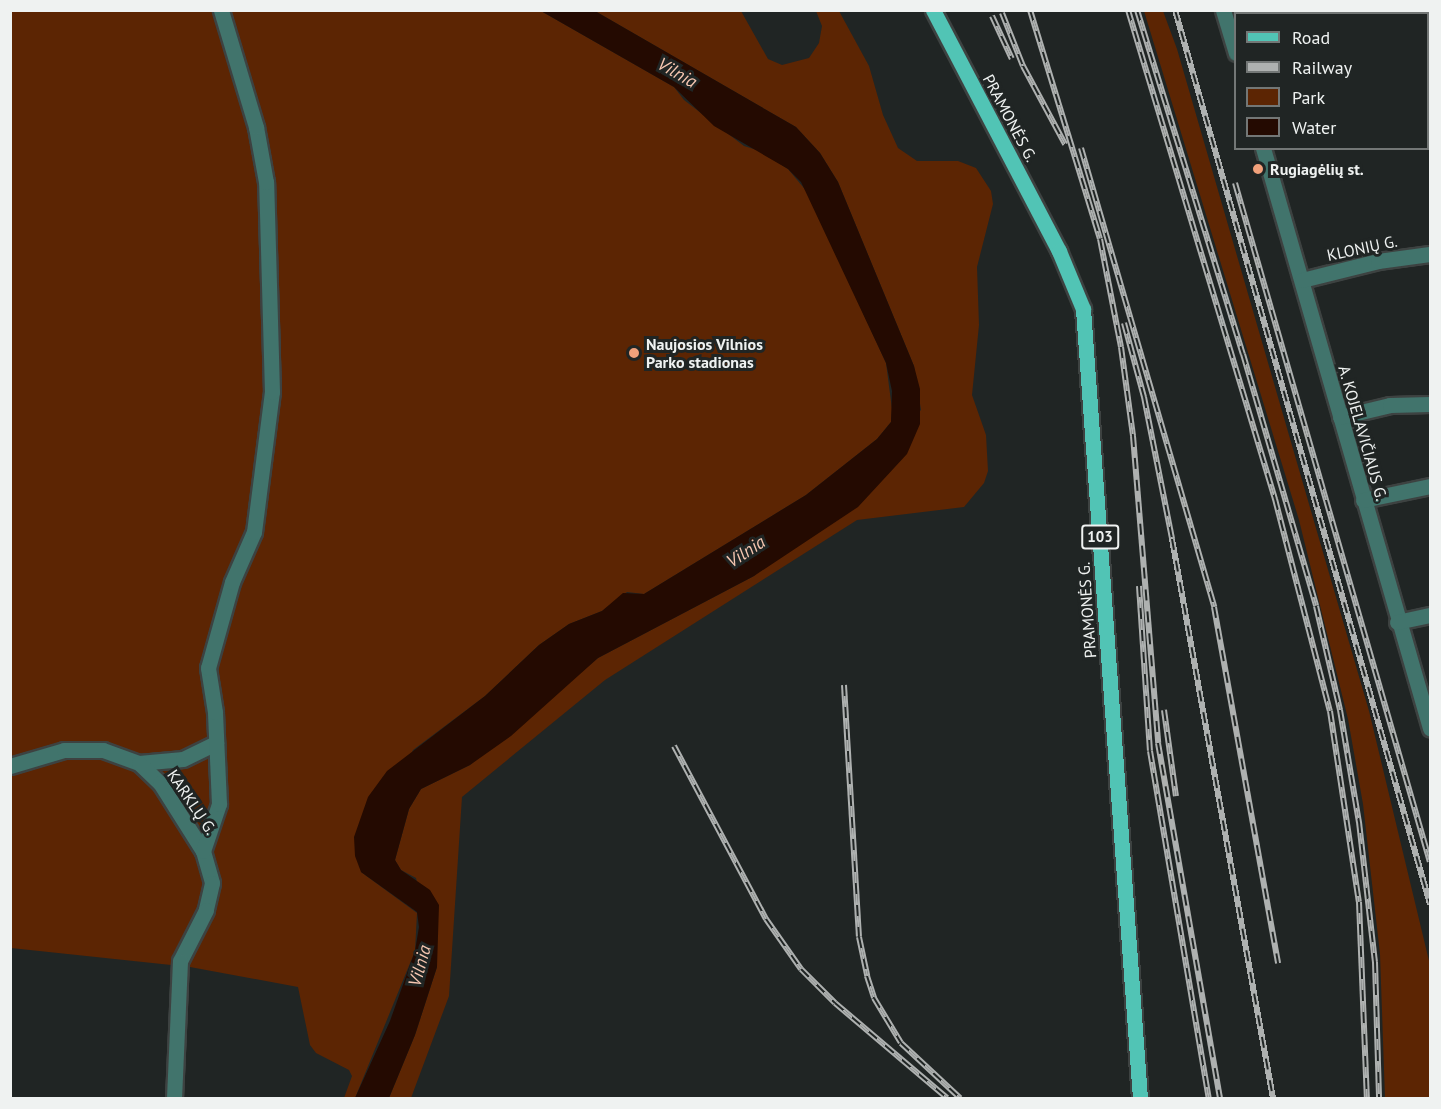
<!DOCTYPE html>
<meta charset="utf-8">
<style>
body{margin:0}
#map{position:relative;width:1441px;height:1109px;overflow:hidden;background:#202524;font-family:"PT Sans",sans-serif}
div>[style]{position:absolute}
[style*='--x']{left:calc(var(--x)*1px);top:calc(var(--y)*1px);width:calc(var(--w)*1px);rotate:calc(var(--a)*1deg)}
.green>*{inset:0;background:#5c2503}
.water>*{inset:0;background:#240a01}
.roads{filter:drop-shadow(2px 0 #3d4241) drop-shadow(-2px 0 #3d4241) drop-shadow(0 2px #3d4241) drop-shadow(0 -2px #3d4241)}
.minor>*{height:15px;margin:-7.5px;padding:0 7.5px;transform-origin:7.5px;border-radius:7.5px;background:#41746c}
.primary>*{height:15px;margin:-7.5px;padding:0 7.5px;transform-origin:7.5px;border-radius:7.5px;background:#51c4b5}
.rail>*{height:6px;margin-top:-3px;transform-origin:0;background:repeating-linear-gradient(90deg,#202524 0 11px,#aeb1b0 0 22px);box-sizing:border-box;border-block:2px solid #aeb1b0}
.dots>*{width:16px;height:16px;translate:-50% -50%;box-sizing:border-box;border:3px solid #202524;border-radius:50%}
span{translate:-50% -50%;white-space:nowrap;text-align:center;line-height:1.15;-webkit-text-stroke:6px #202524;paint-order:stroke}
.shield-label span{padding:2px 4px;background:#202524;border:2px solid;border-radius:4px;-webkit-text-stroke-width:0}
.shield-label{font-size:15px;color:#eff2f1;font-weight:700}
.street-label{font-size:16px;color:#eff2f1}
.poi-label{font-size:16px;color:#eff2f1;font-weight:700}
.left{translate:0 -50%;text-align:left}
.water-label{font-size:18px;color:#f6c7b1;font-style:italic}
.frame{position:absolute;inset:0;border:12px solid #eff2f1;pointer-events:none}
.legend{position:absolute;left:1234px;top:12px;width:195px;height:138px;box-sizing:border-box;background:#202524;border:2px solid #737776;margin:0;padding:8px 10px;list-style:none;font-size:18px;color:#eff2f1}
.legend li{display:flex;align-items:center;gap:12px;height:30px}
.legend b{width:30px;border:2px solid #737776}
</style>
<div id="map">
<div class="green">
<i style="clip-path:polygon(11px 11px,541px 11px,674px 87px,684px 100px,744px 146px,760px 151px,788px 169px,808px 193px,886px 363px,892px 409px,891px 422px,877px 439px,806px 495px,644px 594px,627px 592px,602px 611px,569px 624px,539px 645px,485px 696px,413px 750px,361px 872px,417px 913px,415px 951px,355px 1098px,344px 1098px,352px 1076px,349px 1070px,316px 1053px,310px 1045px,298px 987px,190px 967px,11px 948px)"></i>
<i style="clip-path:polygon(595px 11px,741px 11px,768px 59px,782px 65px,809px 58px,819px 43px,822px 26px,816px 11px,839px 11px,869px 66px,883px 115px,898px 148px,917px 161px,958px 161px,976px 168px,991px 191px,993px 204px,977px 267px,979px 325px,972px 395px,986px 435px,988px 471px,984px 483px,964px 507px,857px 520px,605px 680px,462px 797px,449px 996px,411px 1098px,389px 1098px,415px 1035px,437px 967px,416px 878px,401px 870px,395px 860px,409px 809px,421px 789px,470px 765px,598px 658px,754px 576px,921px 410px,914px 366px,838px 182px,820px 153px,796px 127px)"></i>
<i style="clip-path:polygon(1144px 11px,1163px 11px,1177px 49px,1369px 711px,1430px 965px,1430px 1098px,1385px 1098px,1380px 954px,1363px 804px,1348px 719px,1299px 520px)"></i>
</div>
<div class="water">
<i style="clip-path:polygon(541px 11px,595px 11px,796px 127px,820px 153px,838px 182px,914px 366px,920px 389px,920px 424px,907px 454px,858px 507px,754px 576px,598px 658px,511px 736px,470px 765px,421px 789px,409px 809px,395px 860px,401px 870px,430px 890px,439px 905px,437px 967px,415px 1035px,389px 1098px,355px 1098px,390px 1021px,415px 951px,419px 927px,417px 912px,361px 872px,355px 856px,354px 837px,368px 797px,387px 771px,485px 696px,539px 645px,569px 624px,602px 611px,623px 593px,644px 594px,806px 495px,877px 439px,891px 422px,892px 391px,886px 363px,801px 182px,788px 169px,714px 126px,674px 87px)"></i>
</div>
<div class="roads">
<div class="minor">
<i style="--x:1223;--y:10;--w:45;--a:73.2"></i>
<i style="--x:1428;--y:60;--w:2;--a:-27"></i>
<i style="--x:1263;--y:148;--w:604;--a:73.94"></i>
<i style="--x:1302;--y:280;--w:78;--a:-14"></i>
<i style="--x:1378;--y:261;--w:52;--a:-7.7"></i>
<i style="--x:1340;--y:417;--w:51;--a:-13.5"></i>
<i style="--x:1390;--y:405;--w:40;--a:-1.4"></i>
<i style="--x:1363;--y:500;--w:68;--a:-11.8"></i>
<i style="--x:1397;--y:622;--w:34;--a:-12"></i>
<i style="--x:139;--y:763;--w:44;--a:-5.2"></i>
<i style="--x:183;--y:759;--w:37;--a:-26"></i>
<i style="--x:10;--y:766;--w:56;--a:-16.5"></i>
<i style="--x:64;--y:750;--w:39;--a:0"></i>
<i style="--x:103;--y:750;--w:38;--a:20"></i>
<i style="--x:139;--y:763;--w:29;--a:44"></i>
<i style="--x:160;--y:783;--w:80;--a:57.7"></i>
<i style="--x:203;--y:851;--w:33;--a:74"></i>
<i style="--x:212;--y:883;--w:28;--a:103"></i>
<i style="--x:206;--y:910;--w:57;--a:117"></i>
<i style="--x:180;--y:961;--w:137;--a:92.5"></i>
<i style="--x:203;--y:851;--w:50;--a:-71.2"></i>
<i style="--x:219;--y:804;--w:92;--a:-92.5"></i>
<i style="--x:215;--y:712;--w:45;--a:-99"></i>
<i style="--x:208;--y:668;--w:89;--a:-74.4"></i>
<i style="--x:232;--y:582;--w:55;--a:-66.3"></i>
<i style="--x:254;--y:532;--w:141;--a:-82.7"></i>
<i style="--x:272;--y:392;--w:210;--a:-91.6"></i>
<i style="--x:266;--y:182;--w:56;--a:-100.3"></i>
<i style="--x:256;--y:127;--w:122;--a:-106.7"></i>
</div>
<div class="primary">
<i style="--x:933;--y:10;--w:272;--a:62.4"></i>
<i style="--x:1059;--y:251;--w:63;--a:67.5"></i>
<i style="--x:1083;--y:309;--w:791;--a:85.87"></i>
</div>
</div>
<div class="rail">
<i style="--x:1030;--y:10;--w:239;--a:73"></i>
<i style="--x:1100;--y:239;--w:110;--a:79"></i>
<i style="--x:1121;--y:347;--w:90;--a:82.3"></i>
<i style="--x:1133;--y:436;--w:308;--a:85.3"></i>
<i style="--x:1158;--y:743;--w:360;--a:80.1"></i>
<i style="--x:1128;--y:10;--w:511;--a:73.27"></i>
<i style="--x:1275;--y:499;--w:219;--a:75.5"></i>
<i style="--x:1330;--y:711;--w:193;--a:81.4"></i>
<i style="--x:1359;--y:902;--w:196;--a:87.7"></i>
<i style="--x:1137;--y:10;--w:360;--a:72.9"></i>
<i style="--x:1243;--y:354;--w:262;--a:73.8"></i>
<i style="--x:1316;--y:606;--w:107;--a:77"></i>
<i style="--x:1340;--y:710;--w:114;--a:80.4"></i>
<i style="--x:1359;--y:822;--w:141;--a:83.5"></i>
<i style="--x:1375;--y:962;--w:136;--a:88.3"></i>
<i style="--x:1175;--y:10;--w:930;--a:74.08"></i>
<i style="--x:1002;--y:13;--w:57;--a:68.4"></i>
<i style="--x:1023;--y:66;--w:89;--a:61.7"></i>
<i style="--x:992;--y:16;--w:47;--a:65.1"></i>
<i style="--x:1081;--y:148;--w:478;--a:73.8"></i>
<i style="--x:1214;--y:607;--w:362;--a:79.8"></i>
<i style="--x:1235;--y:183;--w:706;--a:73.98"></i>
<i style="--x:1124;--y:323;--w:77;--a:74.9"></i>
<i style="--x:1144;--y:397;--w:145;--a:78.8"></i>
<i style="--x:1172;--y:539;--w:568;--a:79.76"></i>
<i style="--x:1139;--y:586;--w:165;--a:86.2"></i>
<i style="--x:1150;--y:751;--w:352;--a:80.4"></i>
<i style="--x:844;--y:685;--w:252;--a:86.6"></i>
<i style="--x:859;--y:937;--w:40;--a:78"></i>
<i style="--x:867;--y:976;--w:23;--a:72"></i>
<i style="--x:874;--y:998;--w:52;--a:59"></i>
<i style="--x:901;--y:1043;--w:81;--a:43"></i>
<i style="--x:1164;--y:710;--w:87;--a:82.1"></i>
<i style="--x:674;--y:746;--w:196;--a:62"></i>
<i style="--x:766;--y:919;--w:61;--a:55"></i>
<i style="--x:801;--y:969;--w:48;--a:45"></i>
<i style="--x:835;--y:1003;--w:147;--a:40.3"></i>
</div>
<div class="dots">
<i style="left:1258px;top:169px;background:#f1a17b"></i>
<i style="left:634px;top:353px;background:#f1a17b"></i>
</div>
<div class="shield-label">
<span style="left:1100px;top:537px">103</span>
</div>
<div class="street-label">
<span style="left:1010px;top:118px;rotate:62deg">PRAMONĖS G.</span>
<span style="left:1362px;top:248px;rotate:-12deg">KLONIŲ G.</span>
<span style="left:1363px;top:433px;rotate:74deg">A. KOJELAVIČIAUS G.</span>
<span style="left:1087px;top:610px;rotate:-94deg">PRAMONĖS G.</span>
<span style="left:192px;top:802px;rotate:56deg">KARKLŲ G.</span>
</div>
<div class="poi-label">
<span class="left" style="left:1270px;top:169px">Rugiagėlių st.</span>
<span class="left" style="left:646px;top:353px">Naujosios Vilnios<br>Parko stadionas</span>
</div>
<div class="water-label">
<span style="left:677px;top:73px;rotate:30deg">Vilnia</span>
<span style="left:746px;top:552px;rotate:-33deg">Vilnia</span>
<span style="left:420px;top:966px;rotate:-75deg">Vilnia</span>
</div>
<div class="frame"></div>
<ul class="legend">
<li><b style="height:8px;background:#51c4b5"></b>Road</li>
<li><b style="height:8px;background:#aeb1b0"></b>Railway</li>
<li><b style="height:16px;background:#5c2503"></b>Park</li>
<li><b style="height:16px;background:#240a01"></b>Water</li>
</ul>
</div>
